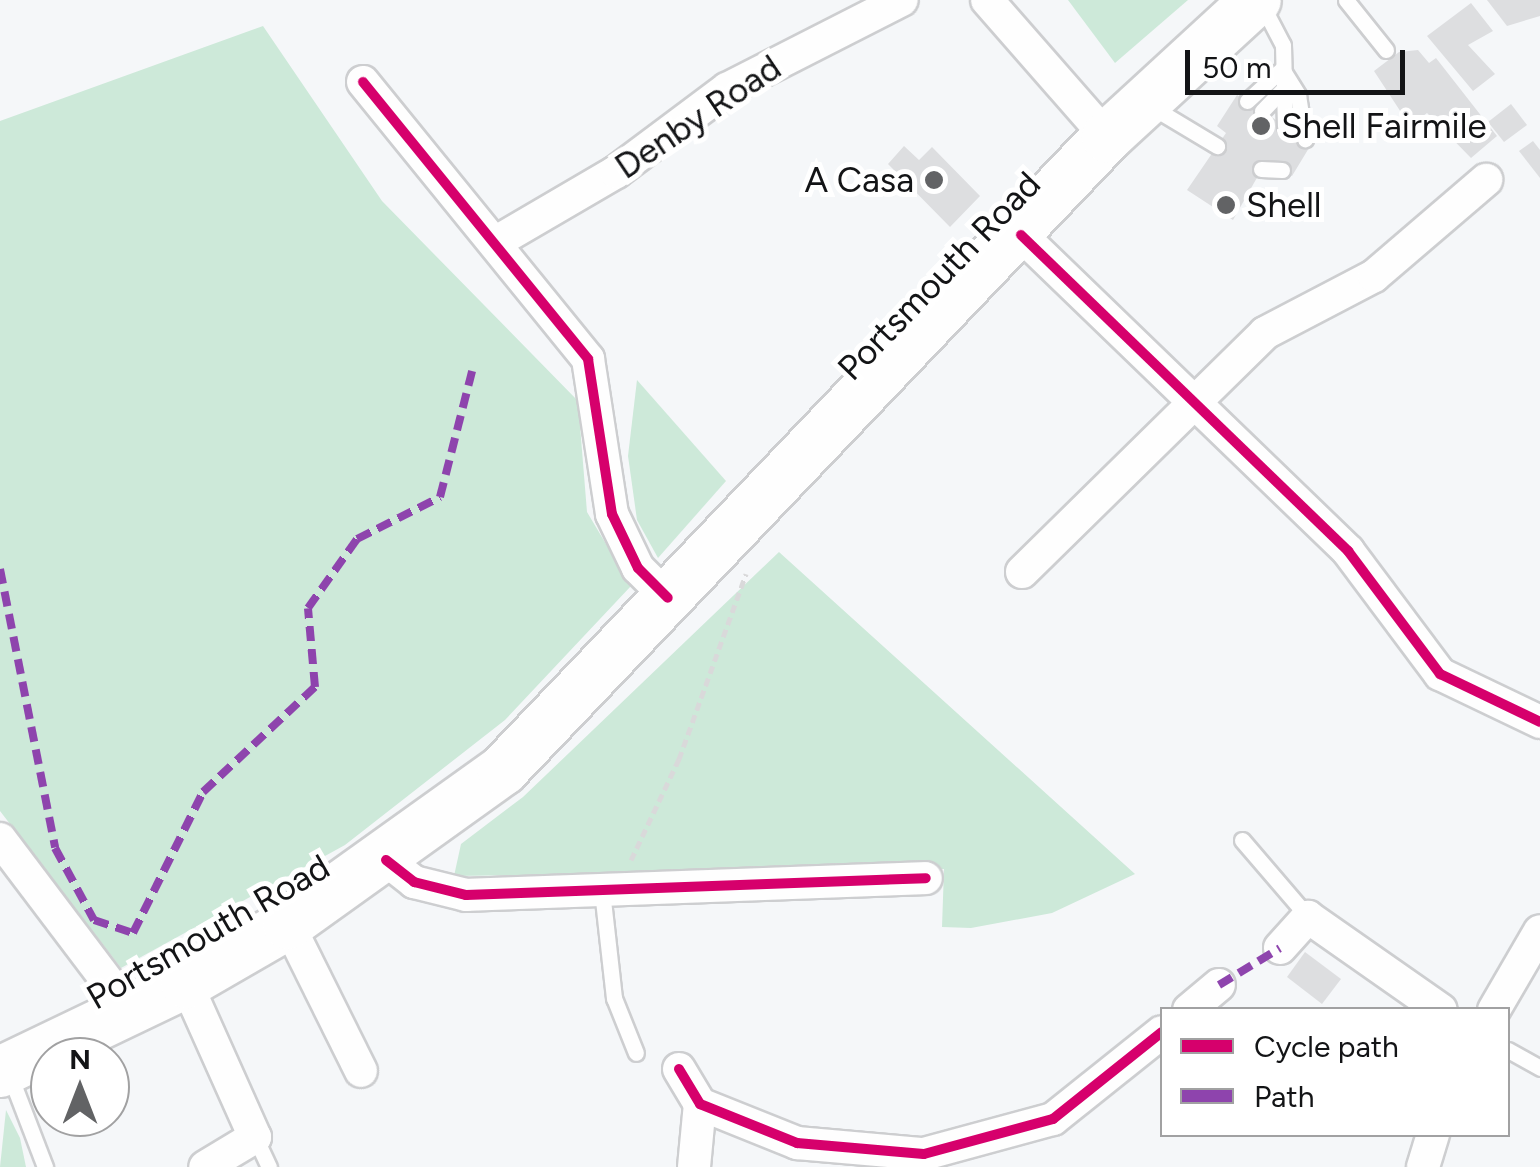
<!DOCTYPE html>
<style>
body{margin:0}
#map{position:relative;width:1540px;height:1167px;overflow:hidden;background:#f5f7f9;font-family:Figtree,sans-serif}
div>[style]{position:absolute}
[style*='--x']{left:calc(var(--x)*1px);top:calc(var(--y)*1px);width:calc(var(--w)*1px);rotate:calc(var(--a)*1deg)}
.green>*{inset:0;background:#cde9d9}
.building>*{inset:0;background:#dddee0}
.path>*{height:5px;margin-top:-2.5px;transform-origin:0;background:repeating-linear-gradient(90deg,#d9d9da 0 8px,transparent 0 13px)}
.roads{filter:drop-shadow(2px 0 #cdced0) drop-shadow(-2px 0 #cdced0) drop-shadow(0 2px #cdced0) drop-shadow(0 -2px #cdced0)}
.lane>*{height:15px;margin:-7.5px;padding:0 7.5px;transform-origin:7.5px;border-radius:7.5px;background:#fefefe}
.street>*{height:32px;margin:-16px;padding:0 16px;transform-origin:16px;border-radius:16px;background:#fefefe}
.primary>*{height:50px;margin:-25px;padding:0 25px;transform-origin:25px;border-radius:25px;background:#fefefe}
.quiet>*{height:8px;margin-top:-4px;transform-origin:0;background:repeating-linear-gradient(90deg,#8e44ad 0 15px,transparent 0 23px)}
.cycleway>*{height:10px;margin:-5px;padding:0 5px;transform-origin:5px;border-radius:5px;background:#d6006c}
.dots>*{width:28px;height:28px;translate:-50% -50%;box-sizing:border-box;border:5px solid #fff;border-radius:50%}
span{translate:-50% -50%;white-space:nowrap;text-align:center;line-height:1.15;-webkit-text-stroke:10px #fff;paint-order:stroke}
.street-label{font-size:35px;color:#131416}
.poi-label{font-size:35px;color:#131416}
.left{translate:0 -50%;text-align:left}
.right{translate:-100% -50%;text-align:right}
.legend{position:absolute;left:1160px;top:1007px;width:350px;height:130px;box-sizing:border-box;background:#fff;border:2px solid #a1a1a2;margin:0;padding:12px 18px;list-style:none;font-size:30px;color:#131416}
.legend li{display:flex;align-items:center;gap:20px;height:50px}
.legend b{width:50px;border:2px solid #a1a1a2}
.north{position:absolute;left:30px;top:1037px;width:100px;height:100px;box-sizing:border-box;background:#fff;border:2px solid #a1a1a2;border-radius:50%;rotate:0deg;font-size:28px;font-weight:700;line-height:40px;text-align:center;color:#131416}
.north::after{content:'';display:block;margin:auto;width:35px;height:45px;background:#626365;clip-path:polygon(50% 0,100% 100%,50% 72%,0 100%)}
.scale{position:absolute;left:1185px;top:50px;width:220px;height:45px;box-sizing:border-box;border:5px solid #131416;border-top:0;padding-left:12px;font-size:30px;line-height:35px;white-space:nowrap;color:#131416;-webkit-text-stroke:8px #fff;paint-order:stroke}
</style>
<div id="map">
<div class="green">
<i style="clip-path:polygon(1068px 0,1188px 0,1115px 63px)"></i>
<i style="clip-path:polygon(263px 26px,382px 201px,578px 401px,587px 512px,631px 586px,505px 720px,345px 845px,121px 968px,0 811px,0 121px)"></i>
<i style="clip-path:polygon(637px 380px,726px 481px,658px 558px,637px 520px,628px 456px)"></i>
<i style="clip-path:polygon(779px 552px,1135px 874px,1052px 913px,971px 928px,942px 927px,944px 869px,454px 876px,461px 844px,523px 797px)"></i>
<i style="clip-path:polygon(6px 1110px,20px 1138px,26px 1167px,0 1167px)"></i>
</div>
<div class="building">
<i style="clip-path:polygon(1487px 0,1540px 0,1540px 16px,1507px 26px)"></i>
<i style="clip-path:polygon(1471px 3px,1493px 31px,1468px 45px,1495px 74px,1473px 91px,1427px 36px)"></i>
<i style="clip-path:polygon(1418px 50px,1429px 63px,1436px 58px,1497px 136px,1471px 158px,1427px 113px,1410px 126px,1374px 71px,1399px 52px)"></i>
<i style="clip-path:polygon(1237px 95px,1312px 143px,1292px 176px,1267px 160px,1233px 220px,1187px 190px,1226px 133px,1217px 126px)"></i>
<i style="clip-path:polygon(1511px 104px,1527px 125px,1504px 142px,1488px 122px)"></i>
<i style="clip-path:polygon(1533px 141px,1540px 150px,1540px 178px,1519px 151px)"></i>
<i style="clip-path:polygon(904px 146px,919px 160px,932px 147px,980px 196px,950px 227px,888px 164px)"></i>
<i style="clip-path:polygon(1305px 952px,1341px 979px,1322px 1004px,1287px 977px)"></i>
</div>
<div class="path">
<i style="--x:631;--y:860;--w:112;--a:-64.6"></i>
<i style="--x:679;--y:759;--w:197;--a:-70.1"></i>
</div>
<div class="roads">
<div class="lane">
<i style="--x:1346;--y:0;--w:64;--a:51.3"></i>
<i style="--x:1261;--y:3;--w:47;--a:62.4"></i>
<i style="--x:1283;--y:45;--w:81;--a:88.6"></i>
<i style="--x:1247;--y:101;--w:47;--a:-42.4"></i>
<i style="--x:1282;--y:69;--w:31;--a:58"></i>
<i style="--x:1298;--y:95;--w:45;--a:81"></i>
<i style="--x:1152;--y:107;--w:76;--a:31"></i>
<i style="--x:1262;--y:111;--w:28;--a:-46"></i>
<i style="--x:1261;--y:169;--w:21;--a:3"></i>
<i style="--x:1242;--y:840;--w:101;--a:49.4"></i>
<i style="--x:602;--y:891;--w:108;--a:83.6"></i>
<i style="--x:614;--y:998;--w:59;--a:68.2"></i>
<i style="--x:1508;--y:1050;--w:37;--a:29"></i>
<i style="--x:9;--y:1073;--w:101;--a:69"></i>
<i style="--x:255;--y:1137;--w:33;--a:65"></i>
</div>
<div class="street">
<i style="--x:987;--y:0;--w:182;--a:48.8"></i>
<i style="--x:363;--y:82;--w:357;--a:50.9"></i>
<i style="--x:588;--y:359;--w:157;--a:81.2"></i>
<i style="--x:612;--y:514;--w:60;--a:64.3"></i>
<i style="--x:638;--y:568;--w:42;--a:45"></i>
<i style="--x:1021;--y:235;--w:455;--a:44"></i>
<i style="--x:1348;--y:551;--w:154;--a:53.2"></i>
<i style="--x:1440;--y:674;--w:111;--a:25.6"></i>
<i style="--x:498;--y:241;--w:137;--a:-30.3"></i>
<i style="--x:616;--y:172;--w:139;--a:-36.8"></i>
<i style="--x:727;--y:89;--w:196;--a:-27"></i>
<i style="--x:1022;--y:572;--w:341;--a:-44.5"></i>
<i style="--x:1265;--y:333;--w:123;--a:-27.6"></i>
<i style="--x:1374;--y:276;--w:148;--a:-40.6"></i>
<i style="--x:0;--y:839;--w:216;--a:52.9"></i>
<i style="--x:386;--y:860;--w:36;--a:38"></i>
<i style="--x:414;--y:882;--w:54;--a:14"></i>
<i style="--x:466;--y:895;--w:460;--a:-2.1"></i>
<i style="--x:288;--y:924;--w:164;--a:63.6"></i>
<i style="--x:1280;--y:948;--w:42;--a:-47.9"></i>
<i style="--x:1308;--y:917;--w:162;--a:35"></i>
<i style="--x:186;--y:983;--w:169;--a:65.9"></i>
<i style="--x:255;--y:1137;--w:58;--a:149"></i>
<i style="--x:1189;--y:1010;--w:39;--a:-40"></i>
<i style="--x:1494;--y:1010;--w:91;--a:-59.8"></i>
<i style="--x:679;--y:1069;--w:41;--a:59"></i>
<i style="--x:700;--y:1104;--w:105;--a:21.9"></i>
<i style="--x:797;--y:1143;--w:127;--a:5"></i>
<i style="--x:924;--y:1154;--w:134;--a:-15.2"></i>
<i style="--x:1053;--y:1119;--w:139;--a:-38.6"></i>
<i style="--x:694;--y:1167;--w:63;--a:-84.6"></i>
<i style="--x:1423;--y:1167;--w:34;--a:-73"></i>
</div>
<div class="primary">
<i style="--x:0;--y:1072;--w:206;--a:-25.6"></i>
<i style="--x:186;--y:983;--w:118;--a:-30"></i>
<i style="--x:288;--y:924;--w:264;--a:-35.6"></i>
<i style="--x:503;--y:770;--w:875;--a:-46.34"></i>
<i style="--x:1107;--y:137;--w:202;--a:-42.6"></i>
</div>
</div>
<div class="quiet">
<i style="--x:0;--y:569;--w:284;--a:78.8"></i>
<i style="--x:55;--y:848;--w:82;--a:61.6"></i>
<i style="--x:94;--y:920;--w:41;--a:18.4"></i>
<i style="--x:133;--y:933;--w:157;--a:-63.6"></i>
<i style="--x:203;--y:792;--w:154;--a:-43.2"></i>
<i style="--x:315;--y:687;--w:79;--a:-95.1"></i>
<i style="--x:308;--y:608;--w:85;--a:-54.6"></i>
<i style="--x:357;--y:539;--w:93;--a:-26.8"></i>
<i style="--x:440;--y:497;--w:133;--a:-75.7"></i>
<i style="--x:1219;--y:985;--w:71;--a:-31.2"></i>
</div>
<div class="cycleway">
<i style="--x:363;--y:82;--w:357;--a:50.9"></i>
<i style="--x:588;--y:359;--w:157;--a:81.2"></i>
<i style="--x:612;--y:514;--w:60;--a:64.3"></i>
<i style="--x:638;--y:568;--w:42;--a:45"></i>
<i style="--x:1021;--y:235;--w:455;--a:44"></i>
<i style="--x:1348;--y:551;--w:154;--a:53.2"></i>
<i style="--x:1440;--y:674;--w:111;--a:25.6"></i>
<i style="--x:386;--y:860;--w:36;--a:38"></i>
<i style="--x:414;--y:882;--w:54;--a:14"></i>
<i style="--x:466;--y:895;--w:460;--a:-2.1"></i>
<i style="--x:679;--y:1069;--w:41;--a:59"></i>
<i style="--x:700;--y:1104;--w:105;--a:21.9"></i>
<i style="--x:797;--y:1143;--w:127;--a:5"></i>
<i style="--x:924;--y:1154;--w:134;--a:-15.2"></i>
<i style="--x:1053;--y:1119;--w:139;--a:-38.6"></i>
</div>
<div class="dots">
<i style="left:1261px;top:126px;background:#626365"></i>
<i style="left:934px;top:180px;background:#626365"></i>
<i style="left:1226px;top:205px;background:#626365"></i>
</div>
<div class="street-label">
<span style="left:698px;top:117px;rotate:-34deg">Denby Road</span>
<span style="left:939px;top:276px;rotate:-46deg">Portsmouth Road</span>
<span style="left:208px;top:932px;rotate:-30deg">Portsmouth Road</span>
</div>
<div class="poi-label">
<span class="left" style="left:1281px;top:126px">Shell Fairmile</span>
<span class="right" style="left:914px;top:180px">A Casa</span>
<span class="left" style="left:1246px;top:205px">Shell</span>
</div>
<ul class="legend">
<li><b style="height:12px;background:#d6006c"></b>Cycle path</li>
<li><b style="height:12px;background:#8e44ad"></b>Path</li>
</ul>
<div class="north">N</div>
<div class="scale">50 m</div>
</div>
